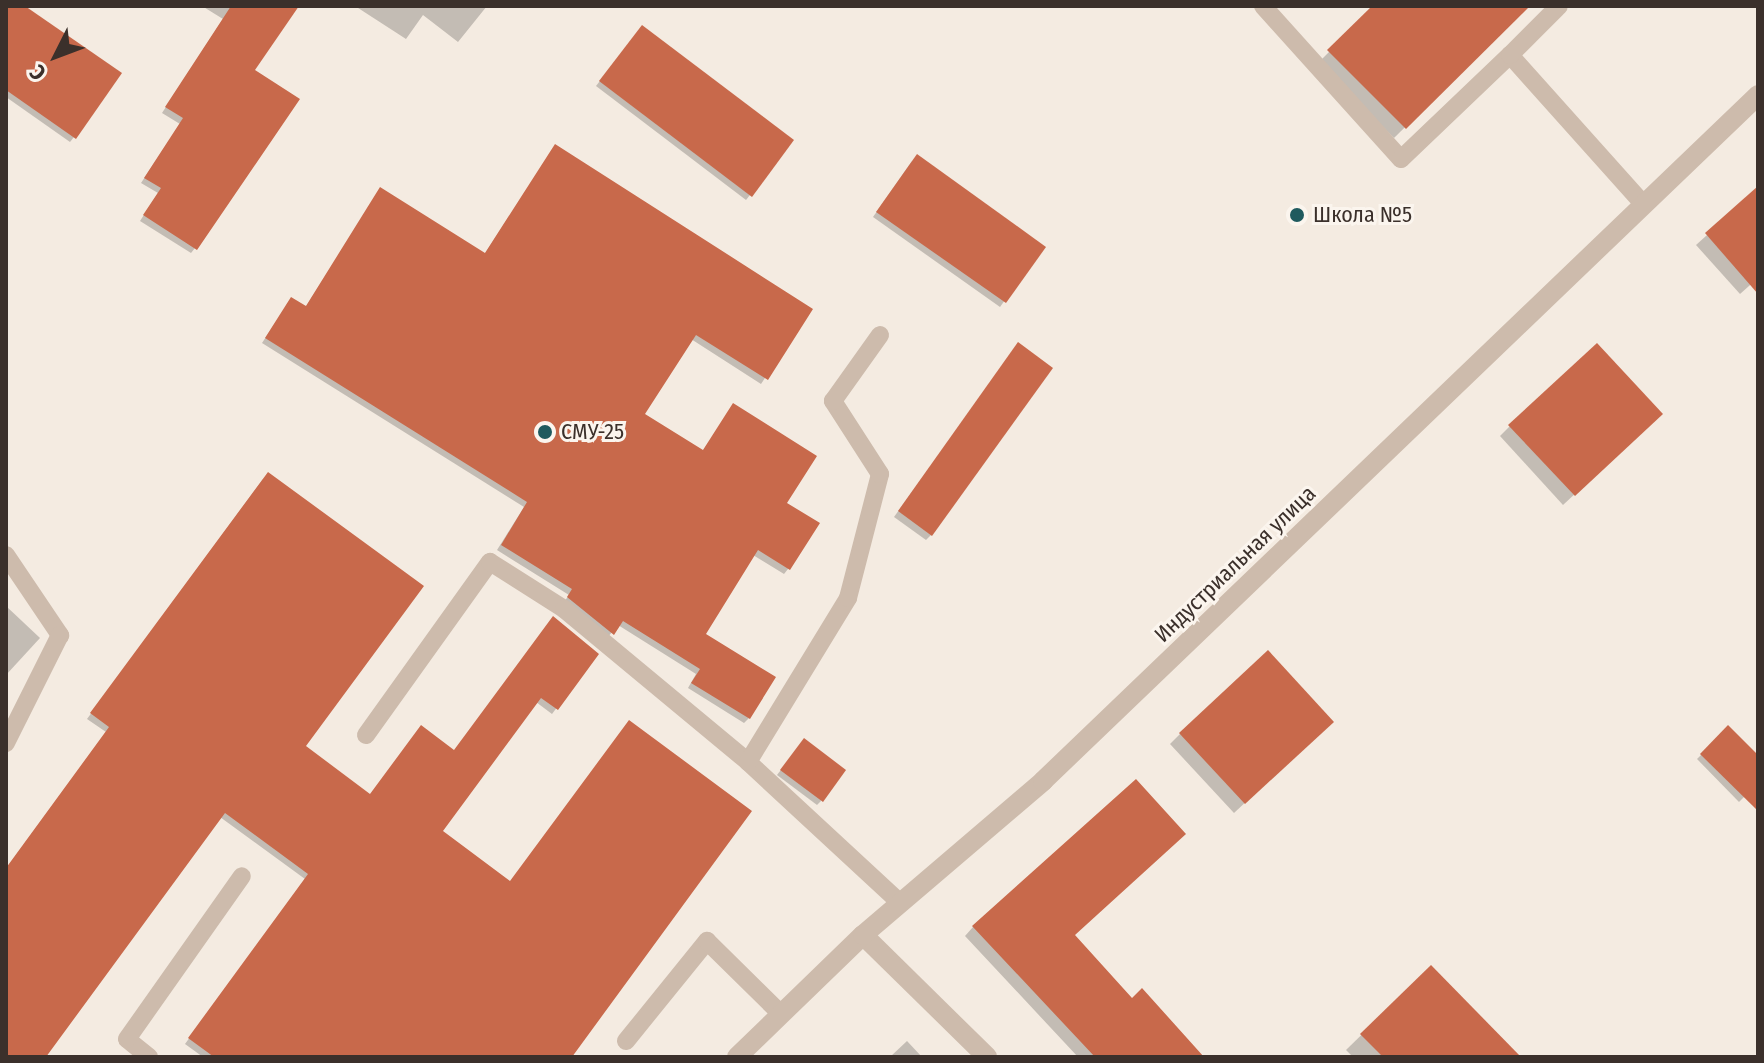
<!DOCTYPE html>
<meta charset="utf-8">
<style>
body{margin:0}
#map{position:relative;width:1764px;height:1063px;overflow:hidden;background:#f4ebe1;font-family:"Fira Sans Condensed",sans-serif}
div>[style]{position:absolute}
[style*='--x']{left:calc(var(--x)*1px);top:calc(var(--y)*1px);width:calc(var(--w)*1px);rotate:calc(var(--a)*1deg)}
.shadow>*{inset:0;background:#0003}
.building>*{inset:0;background:#c8694b}
.service>*{height:18px;margin:-9px;padding:0 9px;transform-origin:9px;border-radius:9px;background:#cdbbac}
.minor>*{height:20px;margin:-10px;padding:0 10px;transform-origin:10px;border-radius:10px;background:#cdbbac}
.dots>*{width:22px;height:22px;translate:-50% -50%;box-sizing:border-box;border:4px solid #fbf5ee;border-radius:50%}
span{translate:-50% -50%;white-space:nowrap;text-align:center;line-height:1.15;-webkit-text-stroke:6px #fbf5ee;paint-order:stroke}
.poi-label{font-size:22px;color:#3b302b}
.left{translate:0 -50%;text-align:left}
.street-label{font-size:22px;color:#3b302b}
.frame{position:absolute;inset:0;border:8px solid #3b302b;pointer-events:none}
.north{position:absolute;left:16px;top:16px;width:80px;height:80px;-webkit-text-stroke:6px #fbf5ee;paint-order:stroke;rotate:228deg;font-size:22px;font-weight:700;line-height:32px;text-align:center;color:#3b302b}
.north::after{content:'';display:block;margin:auto;width:28px;height:36px;background:#3b302b;clip-path:polygon(50% 0,100% 100%,50% 72%,0 100%)}
</style>
<div id="map">
<div class="shadow">
<i style="clip-path:polygon(6px 6px,21px 6px,74px 137px,70px 142px,6px 97px)"></i>
<i style="clip-path:polygon(202px 6px,296px 6px,252px 70px,195px 248px,191px 253px,140px 221px,158px 193px,141px 183px,180px 124px,162px 113px,223px 19px)"></i>
<i style="clip-path:polygon(355px 6px,487px 6px,458px 42px,423px 15px,406px 39px)"></i>
<i style="clip-path:polygon(1375px 6px,1528px 6px,1394px 138px,1319px 62px)"></i>
<i style="clip-path:polygon(638px 32px,750px 195px,746px 200px,596px 86px)"></i>
<i style="clip-path:polygon(555px 146px,810px 309px,761px 384px,691px 339px,643px 414px,702px 452px,733px 406px,785px 503px,788px 569px,784px 574px,753px 555px,703px 634px,749px 718px,744px 723px,688px 688px,696px 674px,618px 625px,607px 638px,564px 602px,569px 595px,497px 550px,524px 507px,262px 343px,291px 299px,305px 308px,380px 190px,484px 255px)"></i>
<i style="clip-path:polygon(912px 161px,1043px 247px,1000px 307px,873px 217px)"></i>
<i style="clip-path:polygon(1758px 189px,1758px 278px,1740px 294px,1696px 245px)"></i>
<i style="clip-path:polygon(1014px 350px,931px 535px,926px 540px,894px 517px)"></i>
<i style="clip-path:polygon(1650px 424px,1563px 505px,1500px 436px,1510px 426px)"></i>
<i style="clip-path:polygon(263px 479px,303px 746px,370px 796px,454px 752px,597px 654px,552px 714px,536px 702px,440px 832px,569px 1057px,203px 1057px,185px 1044px,305px 879px,220px 817px,43px 1057px,6px 1057px,6px 869px,106px 732px,87px 719px)"></i>
<i style="clip-path:polygon(6px 606px,40px 638px,6px 675px)"></i>
<i style="clip-path:polygon(1728px 728px,1758px 758px,1758px 783px,1739px 802px,1697px 759px)"></i>
<i style="clip-path:polygon(1321px 732px,1234px 813px,1170px 744px,1180px 734px)"></i>
<i style="clip-path:polygon(800px 745px,821px 801px,817px 805px,777px 775px)"></i>
<i style="clip-path:polygon(973px 927px,1072px 935px,1132px 1000px,1199px 1057px,1078px 1057px,965px 936px)"></i>
<i style="clip-path:polygon(1431px 967px,1511px 1057px,1353px 1057px,1346px 1050px)"></i>
<i style="clip-path:polygon(907px 1041px,922px 1057px,890px 1057px)"></i>
</div>
<div class="building">
<i style="clip-path:polygon(6px 6px,25px 6px,122px 73px,76px 139px,6px 90px)"></i>
<i style="clip-path:polygon(231px 6px,299px 6px,255px 70px,300px 99px,197px 250px,143px 215px,161px 188px,144px 178px,183px 118px,165px 107px)"></i>
<i style="clip-path:polygon(1372px 6px,1530px 6px,1406px 129px,1327px 50px)"></i>
<i style="clip-path:polygon(642px 25px,794px 140px,752px 197px,599px 81px)"></i>
<i style="clip-path:polygon(555px 144px,813px 309px,768px 380px,696px 335px,645px 414px,703px 450px,733px 403px,817px 456px,787px 503px,820px 523px,790px 570px,758px 550px,706px 634px,776px 677px,750px 719px,691px 683px,700px 669px,623px 621px,614px 635px,567px 597px,572px 589px,501px 545px,527px 502px,265px 338px,291px 297px,306px 306px,380px 187px,485px 253px)"></i>
<i style="clip-path:polygon(917px 154px,1046px 247px,1006px 303px,876px 212px)"></i>
<i style="clip-path:polygon(1758px 186px,1758px 294px,1705px 233px)"></i>
<i style="clip-path:polygon(1018px 342px,1053px 368px,932px 536px,898px 511px)"></i>
<i style="clip-path:polygon(1597px 343px,1663px 414px,1575px 496px,1508px 425px)"></i>
<i style="clip-path:polygon(268px 472px,424px 586px,306px 746px,370px 794px,421px 725px,454px 750px,553px 616px,599px 654px,558px 710px,541px 698px,443px 831px,510px 881px,629px 720px,752px 811px,572px 1057px,214px 1057px,188px 1038px,308px 874px,225px 813px,46px 1057px,6px 1057px,6px 868px,109px 727px,90px 713px)"></i>
<i style="clip-path:polygon(1268px 650px,1334px 722px,1245px 804px,1179px 733px)"></i>
<i style="clip-path:polygon(1728px 725px,1758px 755px,1758px 811px,1700px 754px)"></i>
<i style="clip-path:polygon(804px 738px,846px 770px,823px 802px,780px 770px)"></i>
<i style="clip-path:polygon(1136px 779px,1186px 834px,1075px 935px,1132px 998px,1142px 988px,1204px 1057px,1095px 1057px,972px 926px)"></i>
<i style="clip-path:polygon(1431px 965px,1521px 1057px,1383px 1057px,1360px 1034px)"></i>
</div>
<div class="service">
<i style="--x:1263;--y:6;--w:206;--a:48"></i>
<i style="--x:1401;--y:159;--w:151;--a:-43.7"></i>
<i style="--x:1510;--y:55;--w:201;--a:48.2"></i>
<i style="--x:1510;--y:55;--w:69;--a:-45"></i>
<i style="--x:6;--y:555;--w:97;--a:56"></i>
<i style="--x:60;--y:635;--w:121;--a:116.6"></i>
<i style="--x:366;--y:735;--w:213;--a:-54.4"></i>
<i style="--x:490;--y:562;--w:88;--a:32.4"></i>
<i style="--x:564;--y:609;--w:239;--a:39.7"></i>
<i style="--x:748;--y:762;--w:206;--a:42.8"></i>
<i style="--x:748;--y:762;--w:192;--a:-58.6"></i>
<i style="--x:848;--y:598;--w:128;--a:-75.5"></i>
<i style="--x:880;--y:474;--w:87;--a:-122.8"></i>
<i style="--x:833;--y:401;--w:81;--a:-54.5"></i>
<i style="--x:626;--y:1041;--w:129;--a:-51"></i>
<i style="--x:707;--y:941;--w:104;--a:44.6"></i>
<i style="--x:149;--y:1057;--w:28;--a:-141"></i>
<i style="--x:127;--y:1039;--w:199;--a:-54.8"></i>
</div>
<div class="minor">
<i style="--x:863;--y:935;--w:174;--a:44.5"></i>
<i style="--x:737;--y:1057;--w:175;--a:-44.1"></i>
<i style="--x:863;--y:935;--w:237;--a:-40.5"></i>
<i style="--x:1043;--y:781;--w:991;--a:-43.81"></i>
</div>
<div class="dots">
<i style="left:1297px;top:215px;background:#1f5a5e"></i>
<i style="left:545px;top:432px;background:#1f5a5e"></i>
</div>
<div class="poi-label">
<span class="left" style="left:1313px;top:215px">Школа №5</span>
<span class="left" style="left:561px;top:432px">СМУ-25</span>
</div>
<div class="street-label">
<span style="left:1235px;top:564px;rotate:-44deg">Индустриальная улица</span>
</div>
<div class="frame"></div>
<div class="north">С</div>
</div>
